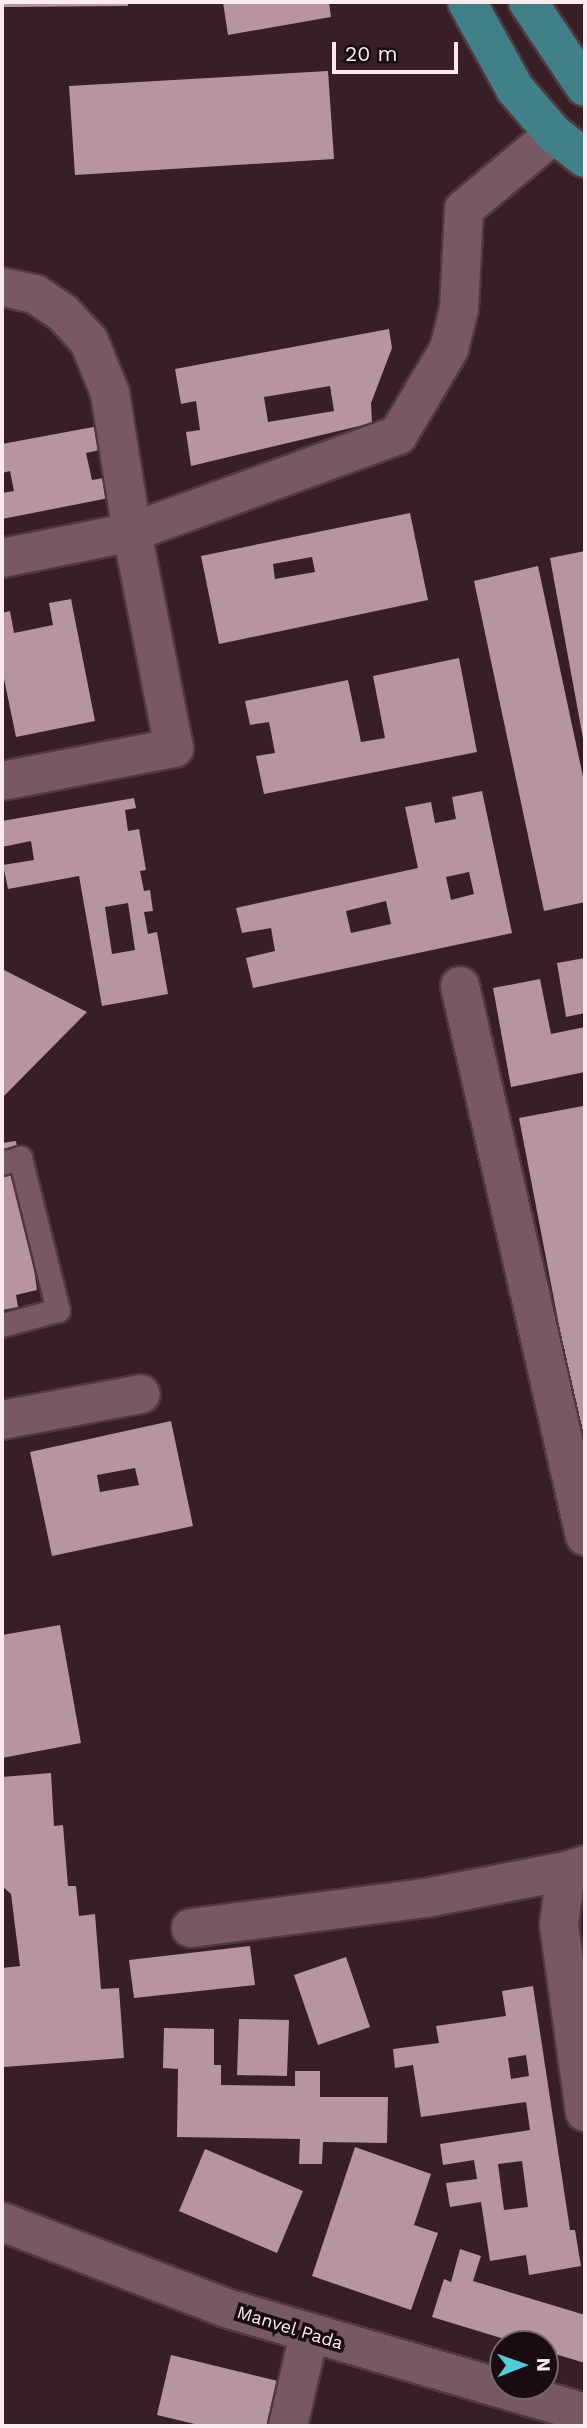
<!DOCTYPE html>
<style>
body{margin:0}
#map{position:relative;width:587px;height:2428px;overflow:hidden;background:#381e26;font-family:"Work Sans",sans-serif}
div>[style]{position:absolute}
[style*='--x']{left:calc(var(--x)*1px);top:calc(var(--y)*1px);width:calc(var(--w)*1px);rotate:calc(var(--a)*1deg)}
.building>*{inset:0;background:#b7959e}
.roads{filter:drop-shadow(2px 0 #503940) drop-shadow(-2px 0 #503940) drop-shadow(0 2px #503940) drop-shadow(0 -2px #503940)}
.lane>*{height:23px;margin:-11.5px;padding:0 11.5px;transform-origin:11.5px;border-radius:11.5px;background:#785962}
.street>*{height:38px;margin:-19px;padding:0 19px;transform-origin:19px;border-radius:19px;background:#785962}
.secondary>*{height:38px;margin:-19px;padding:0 19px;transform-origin:19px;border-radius:19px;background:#785962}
.primary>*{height:38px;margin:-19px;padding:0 19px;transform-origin:19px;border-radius:19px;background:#418089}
span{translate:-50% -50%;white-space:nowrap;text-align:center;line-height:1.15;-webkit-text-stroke:7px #180c10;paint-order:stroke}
.street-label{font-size:18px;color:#feebf0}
.frame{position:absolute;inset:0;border:4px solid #feebf0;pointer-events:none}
.north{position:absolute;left:489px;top:2330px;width:70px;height:70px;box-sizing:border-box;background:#180c10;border:2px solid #74656a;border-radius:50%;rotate:89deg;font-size:19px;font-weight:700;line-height:28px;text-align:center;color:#feebf0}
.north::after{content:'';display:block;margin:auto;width:24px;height:32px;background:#52ccd5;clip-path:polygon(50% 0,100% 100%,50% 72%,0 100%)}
.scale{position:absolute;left:332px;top:42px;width:126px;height:32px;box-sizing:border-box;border:4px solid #feebf0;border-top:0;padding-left:9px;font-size:21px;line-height:24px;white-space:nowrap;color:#feebf0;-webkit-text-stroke:5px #180c10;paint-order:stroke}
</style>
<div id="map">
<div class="building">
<i style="clip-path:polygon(2px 2px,128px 2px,128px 6px,2px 7px)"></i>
<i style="clip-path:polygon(223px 2px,329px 2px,331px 17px,228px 35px)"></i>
<i style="clip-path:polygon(328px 71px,334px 159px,75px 175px,69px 86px)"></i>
<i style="clip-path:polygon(evenodd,389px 329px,392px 348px,371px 403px,372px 423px,191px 466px,186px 432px,200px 430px,196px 401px,181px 404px,175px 369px,389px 329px,330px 386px,334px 411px,268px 422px,264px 397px,330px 386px)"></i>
<i style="clip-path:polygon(104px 425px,109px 448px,86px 453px,92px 480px,115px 476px,119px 496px,2px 519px,2px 493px,14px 491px,10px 471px,2px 473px,2px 444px)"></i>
<i style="clip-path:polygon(evenodd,410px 513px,428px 600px,219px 644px,201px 556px,410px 513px,312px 557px,315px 572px,275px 579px,273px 564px,312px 557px)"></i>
<i style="clip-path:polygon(585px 551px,585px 744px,584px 744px,550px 558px)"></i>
<i style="clip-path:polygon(538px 566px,585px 786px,585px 902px,544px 911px,474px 581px)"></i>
<i style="clip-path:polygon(71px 599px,95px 721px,16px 737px,2px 669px,2px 613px,10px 611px,14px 633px,53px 625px,49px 603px)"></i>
<i style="clip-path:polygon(459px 658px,477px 752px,264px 794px,256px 756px,275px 753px,269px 722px,250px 725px,245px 701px,348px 680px,361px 742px,385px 738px,373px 676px)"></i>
<i style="clip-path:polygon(evenodd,482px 791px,512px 933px,253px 988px,246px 958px,275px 951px,271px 928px,242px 933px,236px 908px,418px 868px,405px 807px,431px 802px,435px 823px,456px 819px,452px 797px,482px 791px,469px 872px,474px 894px,451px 900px,446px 877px,469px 872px,482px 791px,386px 901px,391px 924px,351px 933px,346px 911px,386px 901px)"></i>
<i style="clip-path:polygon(evenodd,134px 798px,136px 808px,125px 810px,128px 831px,139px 829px,146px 870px,140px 871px,144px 891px,150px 890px,153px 911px,144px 912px,148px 934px,157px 932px,168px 994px,102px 1006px,79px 876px,8px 889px,3px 865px,34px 860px,31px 841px,2px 847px,2px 821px,134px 798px,128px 903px,135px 950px,112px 954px,105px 907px,128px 903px)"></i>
<i style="clip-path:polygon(585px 958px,585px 1013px,566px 1017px,557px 963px)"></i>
<i style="clip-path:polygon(2px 969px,87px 1012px,2px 1098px)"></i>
<i style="clip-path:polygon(540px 979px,551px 1034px,585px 1027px,585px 1072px,511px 1087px,493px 988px)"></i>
<i style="clip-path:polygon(583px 1106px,585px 1120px,584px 1455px,519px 1118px)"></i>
<i style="clip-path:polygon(16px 1141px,37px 1290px,16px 1295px,18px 1307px,2px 1310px,2px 1143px)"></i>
<i style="clip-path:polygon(evenodd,171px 1421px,193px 1526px,52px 1556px,30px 1452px,171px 1421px,135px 1468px,139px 1485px,100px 1492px,97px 1475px,135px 1468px)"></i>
<i style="clip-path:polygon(60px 1625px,81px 1743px,2px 1758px,2px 1635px)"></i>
<i style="clip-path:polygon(51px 1773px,54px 1826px,63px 1825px,68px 1886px,76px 1886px,79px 1916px,95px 1914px,101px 1989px,119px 1988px,124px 2058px,4px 2067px,2px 1968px,20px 1966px,11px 1894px,2px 1886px,2px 1777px)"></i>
<i style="clip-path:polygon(250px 1946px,255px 1985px,134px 1998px,129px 1960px)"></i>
<i style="clip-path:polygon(346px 1957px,370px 2027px,318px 2045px,294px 1975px)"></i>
<i style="clip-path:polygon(evenodd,533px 1986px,570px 2230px,575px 2230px,581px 2266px,529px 2275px,526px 2255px,490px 2261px,481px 2202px,450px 2207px,446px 2183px,477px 2179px,474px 2160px,443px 2165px,440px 2144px,530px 2130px,526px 2102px,421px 2117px,413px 2065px,395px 2068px,393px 2049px,439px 2043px,436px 2026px,506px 2016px,502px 1991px,533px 1986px,526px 2055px,529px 2076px,511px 2079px,508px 2058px,526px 2055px,533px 1986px,522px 2161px,528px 2207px,504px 2210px,498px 2164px,522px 2161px)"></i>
<i style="clip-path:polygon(239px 2019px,289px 2020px,287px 2076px,237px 2075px)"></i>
<i style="clip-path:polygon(164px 2028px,214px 2029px,214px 2065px,221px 2065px,221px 2085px,295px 2086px,295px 2071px,320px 2071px,320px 2097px,388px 2097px,387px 2143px,323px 2142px,322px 2164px,299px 2164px,300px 2139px,177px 2137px,178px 2069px,163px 2068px)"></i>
<i style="clip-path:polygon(355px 2147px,431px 2174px,414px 2225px,438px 2233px,411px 2310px,312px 2276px)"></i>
<i style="clip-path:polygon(205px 2149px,303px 2191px,277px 2253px,179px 2211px)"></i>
<i style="clip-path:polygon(460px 2249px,481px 2256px,473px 2281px,585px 2315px,585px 2363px,545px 2351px,545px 2344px,521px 2344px,432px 2317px,444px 2279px,451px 2282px)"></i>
<i style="clip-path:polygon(171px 2355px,286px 2383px,276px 2426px,203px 2426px,157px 2415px)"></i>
</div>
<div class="roads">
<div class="lane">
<i style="--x:2;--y:1163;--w:19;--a:-16"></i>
<i style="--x:20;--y:1158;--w:157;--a:76"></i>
<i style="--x:58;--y:1310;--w:58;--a:165"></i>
</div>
<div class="street">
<i style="--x:2;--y:287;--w:34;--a:12"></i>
<i style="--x:35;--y:294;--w:32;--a:34"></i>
<i style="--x:62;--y:312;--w:40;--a:47"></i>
<i style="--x:89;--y:341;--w:56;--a:68"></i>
<i style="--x:110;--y:393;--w:141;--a:81"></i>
<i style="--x:132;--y:532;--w:133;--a:168.7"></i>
<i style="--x:2;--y:781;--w:175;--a:-10.9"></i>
<i style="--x:174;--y:748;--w:220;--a:-101"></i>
<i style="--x:132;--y:532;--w:283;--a:-20"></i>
<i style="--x:398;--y:435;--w:100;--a:-59.3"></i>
<i style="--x:449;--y:349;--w:41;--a:-76"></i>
<i style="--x:459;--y:309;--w:100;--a:-87.1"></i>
<i style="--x:464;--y:209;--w:117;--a:-39.8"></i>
<i style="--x:460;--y:986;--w:564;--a:77.2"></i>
<i style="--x:2;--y:1420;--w:141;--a:-10.6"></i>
<i style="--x:585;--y:1865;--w:20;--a:162"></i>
<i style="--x:566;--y:1871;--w:54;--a:97.4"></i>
<i style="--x:559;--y:1925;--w:189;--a:82.1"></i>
<i style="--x:191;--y:1928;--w:237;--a:-7.3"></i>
<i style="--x:426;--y:1898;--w:143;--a:-10.9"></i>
<i style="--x:288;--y:2426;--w:94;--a:-77.1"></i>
</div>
<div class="secondary">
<i style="--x:2;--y:2222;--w:240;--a:21"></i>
<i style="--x:226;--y:2308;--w:374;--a:16.3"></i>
</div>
<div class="primary">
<i style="--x:467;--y:2;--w:99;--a:61.1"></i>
<i style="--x:515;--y:89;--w:60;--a:49.1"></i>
<i style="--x:554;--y:134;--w:39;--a:38"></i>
<i style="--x:528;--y:2;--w:102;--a:56.2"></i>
</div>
</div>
<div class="street-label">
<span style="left:290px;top:2328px;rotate:17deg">Manvel Pada</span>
</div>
<div class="frame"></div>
<div class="north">N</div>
<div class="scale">20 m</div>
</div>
